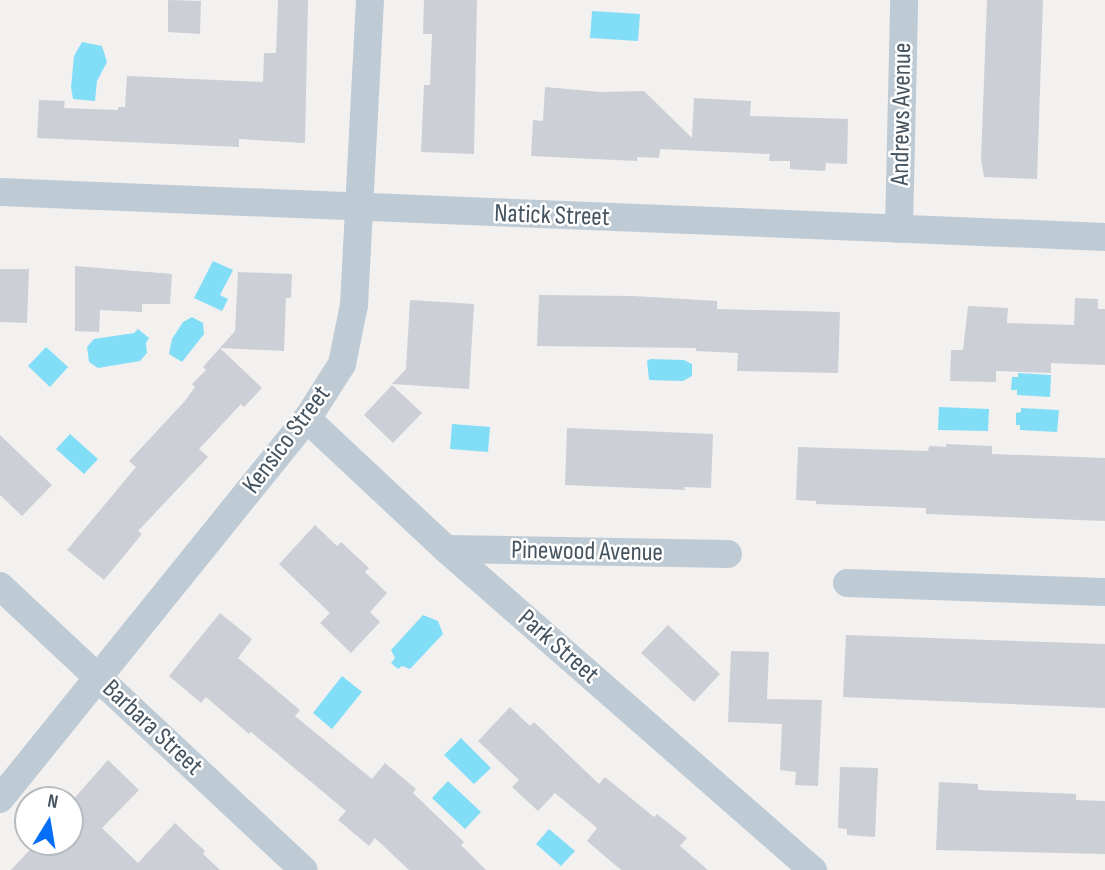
<!DOCTYPE html>
<style>
body{margin:0}
#map{position:relative;width:1105px;height:870px;overflow:hidden;background:#f3f0f0;font-family:"Sofia Sans Condensed",sans-serif}
div>[style]{position:absolute}
[style*='--x']{left:calc(var(--x)*1px);top:calc(var(--y)*1px);width:calc(var(--w)*1px);rotate:calc(var(--a)*1deg)}
.water>*{inset:0;background:#82def7}
.building>*{inset:0;background:#cccfd6}
.minor>*{height:28px;margin:-14px;padding:0 14px;transform-origin:14px;border-radius:14px;background:#bfcbd4}
span{translate:-50% -50%;white-space:nowrap;text-align:center;line-height:1.15;-webkit-text-stroke:5px #fff;paint-order:stroke}
.street-label{font-size:26px;color:#465460}
.north{position:absolute;left:14px;top:786px;width:70px;height:70px;box-sizing:border-box;background:#fff;border:2px solid #b5bbbf;border-radius:50%;rotate:11deg;font-size:19px;font-weight:700;line-height:28px;text-align:center;color:#465460}
.north::after{content:'';display:block;margin:auto;width:24px;height:32px;background:#046ef9;clip-path:polygon(50% 0,100% 100%,50% 72%,0 100%)}
</style>
<div id="map">
<div class="water">
<i style="clip-path:polygon(592px 11px,640px 14px,638px 41px,590px 38px)"></i>
<i style="clip-path:polygon(82px 42px,102px 46px,107px 62px,97px 81px,95px 101px,73px 99px,71px 87px,74px 56px)"></i>
<i style="clip-path:polygon(213px 261px,233px 270px,220px 295px,228px 299px,222px 311px,194px 298px)"></i>
<i style="clip-path:polygon(192px 317px,203px 323px,204px 334px,182px 362px,169px 354px,172px 339px,183px 322px)"></i>
<i style="clip-path:polygon(138px 329px,149px 338px,146px 343px,147px 353px,140px 361px,98px 368px,89px 362px,87px 347px,94px 339px,134px 333px)"></i>
<i style="clip-path:polygon(46px 347px,68px 367px,50px 387px,28px 366px)"></i>
<i style="clip-path:polygon(650px 359px,684px 360px,692px 364px,692px 376px,683px 381px,649px 380px,647px 361px)"></i>
<i style="clip-path:polygon(1018px 373px,1051px 375px,1050px 397px,1017px 395px,1017px 390px,1011px 390px,1012px 377px,1018px 377px)"></i>
<i style="clip-path:polygon(939px 407px,989px 409px,988px 431px,938px 430px)"></i>
<i style="clip-path:polygon(1021px 408px,1059px 410px,1057px 432px,1020px 430px,1020px 425px,1016px 425px,1016px 413px,1021px 412px)"></i>
<i style="clip-path:polygon(452px 424px,490px 427px,488px 452px,450px 449px)"></i>
<i style="clip-path:polygon(70px 434px,98px 459px,84px 474px,56px 449px)"></i>
<i style="clip-path:polygon(423px 615px,438px 621px,443px 634px,410px 669px,402px 666px,398px 669px,391px 663px,395px 658px,391px 650px)"></i>
<i style="clip-path:polygon(342px 676px,362px 692px,332px 729px,313px 713px)"></i>
<i style="clip-path:polygon(461px 738px,491px 768px,474px 784px,444px 755px)"></i>
<i style="clip-path:polygon(448px 781px,481px 812px,465px 829px,432px 798px)"></i>
<i style="clip-path:polygon(549px 829px,575px 851px,561px 866px,536px 844px)"></i>
</div>
<div class="building">
<i style="clip-path:polygon(168px 0,201px 1px,200px 34px,168px 32px)"></i>
<i style="clip-path:polygon(278px 0,308px 0,305px 143px,239px 139px,239px 147px,37px 138px,39px 100px,65px 101px,64px 108px,118px 110px,118px 107px,125px 107px,127px 76px,263px 82px,264px 53px,276px 53px)"></i>
<i style="clip-path:polygon(424px 0,477px 0,474px 154px,421px 152px,424px 85px,430px 85px,432px 34px,423px 34px)"></i>
<i style="clip-path:polygon(987px 0,1043px 0,1037px 179px,984px 177px,981px 160px)"></i>
<i style="clip-path:polygon(545px 87px,601px 92px,644px 91px,692px 138px,694px 98px,751px 101px,750px 116px,848px 119px,847px 164px,826px 163px,825px 171px,790px 169px,790px 161px,769px 161px,770px 154px,660px 149px,659px 158px,637px 157px,637px 161px,531px 156px,533px 120px,543px 121px)"></i>
<i style="clip-path:polygon(75px 266px,172px 274px,170px 304px,142px 304px,142px 312px,100px 310px,99px 332px,75px 331px)"></i>
<i style="clip-path:polygon(0 269px,29px 269px,27px 323px,0 322px)"></i>
<i style="clip-path:polygon(238px 272px,292px 274px,291px 298px,286px 298px,284px 351px,220px 348px,262px 388px,244px 407px,241px 404px,199px 449px,208px 457px,138px 531px,142px 534px,104px 580px,67px 550px,136px 467px,129px 461px,184px 402px,195px 387px,192px 384px,206px 370px,203px 367px,235px 331px)"></i>
<i style="clip-path:polygon(539px 295px,633px 296px,717px 301px,717px 309px,840px 312px,838px 373px,737px 371px,738px 353px,696px 351px,696px 348px,537px 346px)"></i>
<i style="clip-path:polygon(1075px 298px,1098px 299px,1098px 309px,1105px 309px,1105px 365px,1051px 363px,1051px 373px,996px 371px,996px 382px,950px 381px,951px 350px,963px 350px,968px 306px,1008px 308px,1007px 323px,1074px 325px)"></i>
<i style="clip-path:polygon(410px 300px,474px 304px,469px 389px,392px 384px,406px 369px)"></i>
<i style="clip-path:polygon(392px 385px,422px 413px,393px 443px,364px 415px)"></i>
<i style="clip-path:polygon(567px 428px,713px 434px,711px 488px,684px 487px,685px 490px,565px 485px)"></i>
<i style="clip-path:polygon(0 435px,52px 485px,22px 516px,0 495px)"></i>
<i style="clip-path:polygon(946px 444px,992px 446px,992px 454px,1105px 458px,1105px 521px,926px 514px,926px 508px,816px 504px,816px 501px,796px 500px,798px 447px,928px 451px,929px 446px,946px 447px)"></i>
<i style="clip-path:polygon(315px 525px,337px 546px,341px 542px,369px 568px,365px 572px,387px 593px,370px 612px,380px 622px,351px 653px,320px 623px,330px 613px,279px 564px)"></i>
<i style="clip-path:polygon(220px 613px,252px 639px,238px 658px,300px 710px,295px 716px,372px 779px,385px 763px,416px 789px,413px 793px,464px 842px,461px 845px,486px 870px,409px 870px,375px 838px,369px 846px,338px 820px,346px 811px,251px 732px,249px 734px,206px 697px,201px 703px,169px 676px)"></i>
<i style="clip-path:polygon(668px 625px,720px 674px,694px 702px,641px 653px)"></i>
<i style="clip-path:polygon(846px 635px,1105px 644px,1105px 708px,843px 697px)"></i>
<i style="clip-path:polygon(731px 651px,769px 652px,767px 699px,822px 700px,818px 786px,795px 785px,796px 772px,780px 770px,782px 724px,728px 722px)"></i>
<i style="clip-path:polygon(510px 707px,530px 726px,534px 722px,599px 784px,605px 777px,654px 817px,657px 814px,687px 838px,680px 846px,708px 870px,621px 870px,587px 841px,597px 828px,555px 793px,538px 811px,512px 787px,519px 780px,478px 741px)"></i>
<i style="clip-path:polygon(108px 760px,139px 790px,102px 828px,138px 863px,175px 823px,205px 851px,203px 854px,220px 870px,11px 870px,37px 842px,70px 842px,70px 803px)"></i>
<i style="clip-path:polygon(840px 767px,878px 768px,875px 837px,847px 835px,847px 829px,838px 828px)"></i>
<i style="clip-path:polygon(939px 782px,978px 784px,978px 790px,1076px 794px,1076px 800px,1105px 801px,1105px 854px,936px 850px)"></i>
</div>
<div class="minor">
<i style="--x:0;--y:192;--w:1106;--a:2.33"></i>
<i style="--x:899;--y:229;--w:229;--a:-88.7"></i>
<i style="--x:307;--y:419;--w:190;--a:43.1"></i>
<i style="--x:446;--y:549;--w:488;--a:41.2"></i>
<i style="--x:446;--y:549;--w:282;--a:1"></i>
<i style="--x:847;--y:583;--w:258;--a:2"></i>
<i style="--x:0;--y:586;--w:416;--a:43.1"></i>
<i style="--x:0;--y:799;--w:489;--a:-51.1"></i>
<i style="--x:307;--y:419;--w:65;--a:-57.5"></i>
<i style="--x:342;--y:364;--w:60;--a:-78.5"></i>
<i style="--x:354;--y:305;--w:305;--a:-87"></i>
</div>
<div class="street-label">
<span style="left:902px;top:114px;rotate:-89deg">Andrews Avenue</span>
<span style="left:552px;top:216px;rotate:2deg">Natick Street</span>
<span style="left:287px;top:440px;rotate:-53deg">Kensico Street</span>
<span style="left:587px;top:552px;rotate:1deg">Pinewood Avenue</span>
<span style="left:558px;top:647px;rotate:41deg">Park Street</span>
<span style="left:152px;top:728px;rotate:43deg">Barbara Street</span>
</div>
<div class="north">N</div>
</div>
